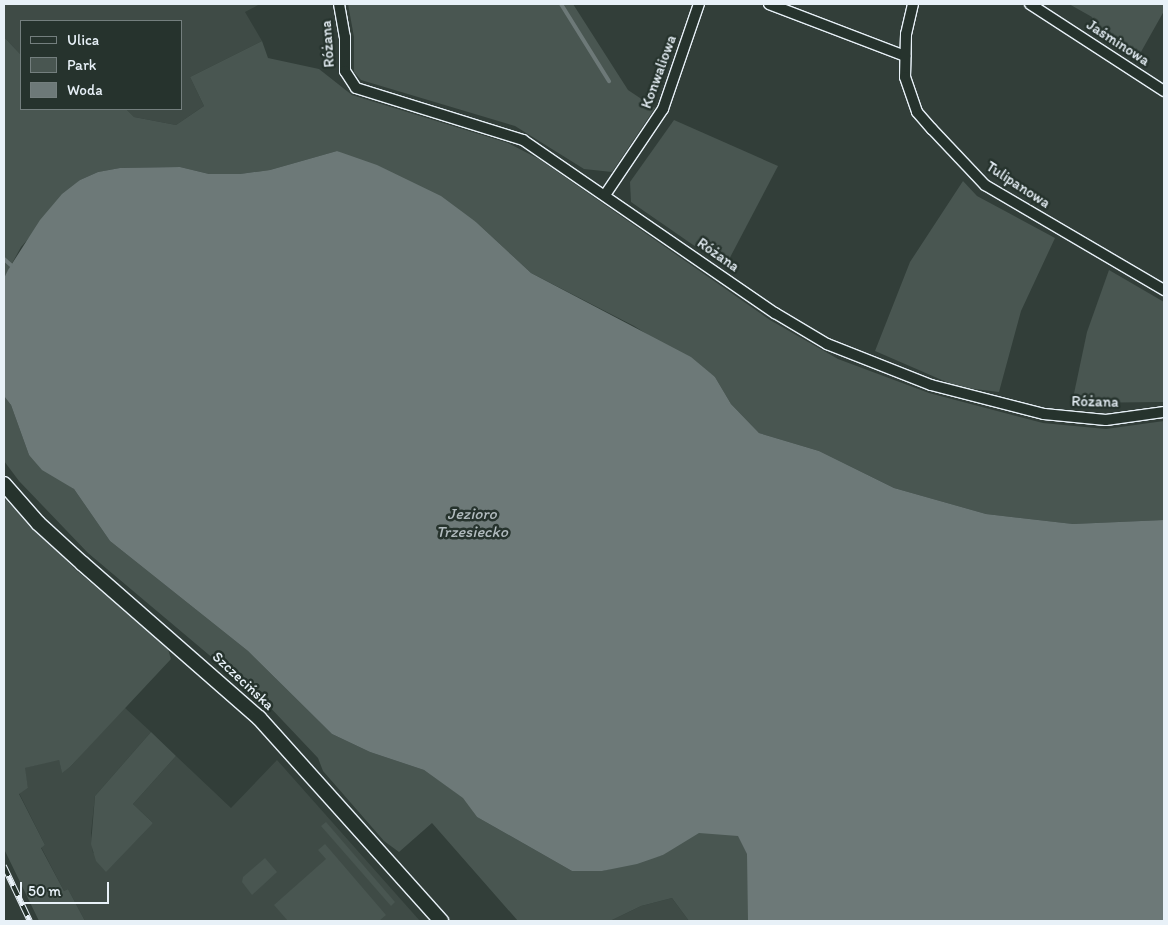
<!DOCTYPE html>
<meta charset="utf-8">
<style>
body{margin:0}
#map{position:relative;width:1168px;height:925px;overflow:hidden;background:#323e39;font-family:Itim,sans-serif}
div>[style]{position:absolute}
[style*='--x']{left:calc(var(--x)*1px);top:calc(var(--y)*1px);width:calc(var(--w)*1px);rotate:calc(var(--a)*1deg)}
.built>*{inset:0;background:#3f4b46}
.green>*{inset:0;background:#495651}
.water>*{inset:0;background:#6d7978}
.stream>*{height:4px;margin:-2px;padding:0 2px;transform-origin:2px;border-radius:2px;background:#6d7978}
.roads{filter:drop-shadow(1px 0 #e8f1f8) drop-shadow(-1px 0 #e8f1f8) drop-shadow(0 1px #e8f1f8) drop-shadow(0 -1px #e8f1f8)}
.street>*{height:10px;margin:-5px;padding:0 5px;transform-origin:5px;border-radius:5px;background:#26332d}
.secondary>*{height:14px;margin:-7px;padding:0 7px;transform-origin:7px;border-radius:7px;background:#26332d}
.rail>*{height:5.5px;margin-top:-2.75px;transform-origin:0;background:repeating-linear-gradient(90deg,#26332d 0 11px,#e8f1f8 0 22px);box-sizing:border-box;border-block:1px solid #e8f1f8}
span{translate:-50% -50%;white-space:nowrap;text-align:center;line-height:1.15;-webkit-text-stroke:5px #26332d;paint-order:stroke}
.street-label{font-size:15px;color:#e8f1f8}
.water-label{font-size:16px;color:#b1bbbe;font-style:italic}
.frame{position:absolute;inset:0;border:5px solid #e8f1f8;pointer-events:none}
.legend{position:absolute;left:20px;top:20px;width:162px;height:90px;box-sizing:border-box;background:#26332d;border:1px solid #747f7e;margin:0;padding:6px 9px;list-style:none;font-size:15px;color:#e8f1f8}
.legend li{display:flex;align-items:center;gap:10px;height:25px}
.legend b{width:25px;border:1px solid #747f7e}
.scale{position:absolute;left:20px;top:882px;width:89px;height:22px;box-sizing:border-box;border:2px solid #e8f1f8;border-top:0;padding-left:6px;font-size:15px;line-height:18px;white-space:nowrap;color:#e8f1f8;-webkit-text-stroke:4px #26332d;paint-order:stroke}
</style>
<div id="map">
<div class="built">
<i style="clip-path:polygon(4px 4px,260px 4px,245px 12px,262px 41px,190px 77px,204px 106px,176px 125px,134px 117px,126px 109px,181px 109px,181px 21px,21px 21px,21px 55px,4px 37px)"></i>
<i style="clip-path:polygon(124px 707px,151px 732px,95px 796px,91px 833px,93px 853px,153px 823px,133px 804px,176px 756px,231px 808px,277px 760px,420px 921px,85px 921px,68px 889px,64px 891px,41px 847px,45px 845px,19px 793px,28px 788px,24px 768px,59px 759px,62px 772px,70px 767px)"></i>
<i style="clip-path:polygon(672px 898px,689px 921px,610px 921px,641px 906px)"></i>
</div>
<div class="green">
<i style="clip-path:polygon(348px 4px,573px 4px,628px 90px,655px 108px,612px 172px,584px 169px,515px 126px,361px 80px,354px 72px,354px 37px)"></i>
<i style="clip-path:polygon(1069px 4px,1164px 4px,1164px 11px,1137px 59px,1089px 27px,1092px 17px)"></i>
<i style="clip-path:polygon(4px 37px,21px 55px,21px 109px,126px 109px,134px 117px,176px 125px,204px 106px,190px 77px,262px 41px,268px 58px,319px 69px,352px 95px,508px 143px,539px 159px,770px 320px,838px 359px,929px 393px,1043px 423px,1106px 429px,1164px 421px,1164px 520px,1073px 524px,986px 514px,894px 488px,819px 451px,759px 433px,731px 404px,715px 377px,634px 326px,531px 273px,476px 222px,337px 151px,270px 170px,240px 174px,209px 174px,180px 167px,120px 168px,98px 172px,80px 180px,21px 247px,4px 278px)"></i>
<i style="clip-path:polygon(674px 120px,778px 166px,725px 267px,631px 202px,630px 182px)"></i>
<i style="clip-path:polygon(963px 181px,977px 196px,1055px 238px,1021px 311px,999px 392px,958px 387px,875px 351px,910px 262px)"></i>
<i style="clip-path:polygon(1109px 270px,1164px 302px,1164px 402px,1072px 403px,1087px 332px)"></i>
<i style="clip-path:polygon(4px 396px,11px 405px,29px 455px,74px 489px,110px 541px,248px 651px,332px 734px,370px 752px,424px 770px,464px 798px,477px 817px,572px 871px,602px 871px,663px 855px,729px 804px,787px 921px,689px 921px,672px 898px,641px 906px,610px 921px,518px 921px,432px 823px,399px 852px,384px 841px,323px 771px,318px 758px,265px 702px,88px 553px,19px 481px,4px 461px)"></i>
<i style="clip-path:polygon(4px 498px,77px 571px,167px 646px,171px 659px,70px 767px,62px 773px,59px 760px,25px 768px,28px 788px,19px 794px,45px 845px,41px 848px,64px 891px,68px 889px,85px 921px,39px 921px,4px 849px)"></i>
<i style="clip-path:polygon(151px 732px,176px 756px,133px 804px,153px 823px,106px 872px,96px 861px,91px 844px,95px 796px)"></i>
<i style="clip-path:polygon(326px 822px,395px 902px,391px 906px,321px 826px)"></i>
<i style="clip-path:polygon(325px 844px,386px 915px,379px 921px,288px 921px,274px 905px,326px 859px,318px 850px)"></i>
<i style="clip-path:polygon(265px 858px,277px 872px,252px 895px,242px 882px,243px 877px)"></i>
</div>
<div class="water">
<i style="clip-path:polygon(337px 151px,377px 165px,441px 196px,476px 222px,531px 273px,691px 357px,715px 377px,731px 404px,759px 433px,819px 451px,894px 488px,986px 514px,1073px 524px,1164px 520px,1164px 921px,748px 921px,747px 854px,738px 836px,699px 833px,663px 855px,637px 864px,602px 871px,572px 871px,477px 817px,463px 798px,424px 770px,370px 752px,332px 734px,248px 651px,110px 541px,74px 489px,42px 470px,29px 455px,11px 405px,4px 396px,4px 278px,8px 270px,40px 220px,62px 194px,80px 180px,98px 172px,120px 168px,180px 167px,209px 174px,240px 174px,270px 170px)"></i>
</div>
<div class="stream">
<i style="--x:561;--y:4;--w:91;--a:58.1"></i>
<i style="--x:4;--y:259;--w:9;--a:41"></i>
</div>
<div class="roads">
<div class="street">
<i style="--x:339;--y:4;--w:34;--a:80"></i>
<i style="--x:345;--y:37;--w:34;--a:90"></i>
<i style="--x:345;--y:71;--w:20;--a:57"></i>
<i style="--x:356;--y:88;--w:175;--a:17.3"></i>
<i style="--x:523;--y:140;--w:306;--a:34.5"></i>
<i style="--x:775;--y:313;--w:61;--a:30.8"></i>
<i style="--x:827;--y:344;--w:112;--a:21.5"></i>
<i style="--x:931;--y:385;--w:117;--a:14.4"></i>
<i style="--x:1044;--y:414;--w:62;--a:5.5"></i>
<i style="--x:1106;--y:420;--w:59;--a:-7.9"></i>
<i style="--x:769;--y:4;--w:146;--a:20.9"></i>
<i style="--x:913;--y:4;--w:31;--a:103"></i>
<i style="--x:906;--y:34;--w:43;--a:91.3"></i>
<i style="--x:905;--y:77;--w:37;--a:71"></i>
<i style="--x:917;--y:112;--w:23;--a:49"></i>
<i style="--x:932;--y:129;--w:77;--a:46.6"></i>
<i style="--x:985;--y:185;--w:208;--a:30.4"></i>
<i style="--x:1030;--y:4;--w:160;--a:33"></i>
<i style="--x:605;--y:195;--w:104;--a:-56"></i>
<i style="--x:663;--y:109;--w:111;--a:-71.1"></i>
</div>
<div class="secondary">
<i style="--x:4;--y:484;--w:52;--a:48.9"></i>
<i style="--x:38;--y:523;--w:61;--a:42.3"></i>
<i style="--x:83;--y:564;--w:234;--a:41.2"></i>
<i style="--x:259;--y:718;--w:273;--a:48.1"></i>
</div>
</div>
<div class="rail">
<i style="--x:4;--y:866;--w:61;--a:64.7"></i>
</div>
<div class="street-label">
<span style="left:1118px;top:43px;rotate:33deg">Jaśminowa</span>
<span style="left:328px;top:44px;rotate:-94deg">Różana</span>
<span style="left:659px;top:72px;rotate:-70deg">Konwaliowa</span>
<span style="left:1018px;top:185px;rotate:33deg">Tulipanowa</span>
<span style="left:718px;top:255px;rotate:35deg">Różana</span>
<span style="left:1095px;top:402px;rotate:1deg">Różana</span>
<span style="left:243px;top:681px;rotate:43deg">Szczecińska</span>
</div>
<div class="water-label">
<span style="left:472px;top:523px">Jezioro<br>Trzesiecko</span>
</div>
<div class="frame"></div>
<ul class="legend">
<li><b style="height:6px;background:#26332d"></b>Ulica</li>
<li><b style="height:14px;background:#495651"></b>Park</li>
<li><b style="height:14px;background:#6d7978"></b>Woda</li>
</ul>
<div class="scale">50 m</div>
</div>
